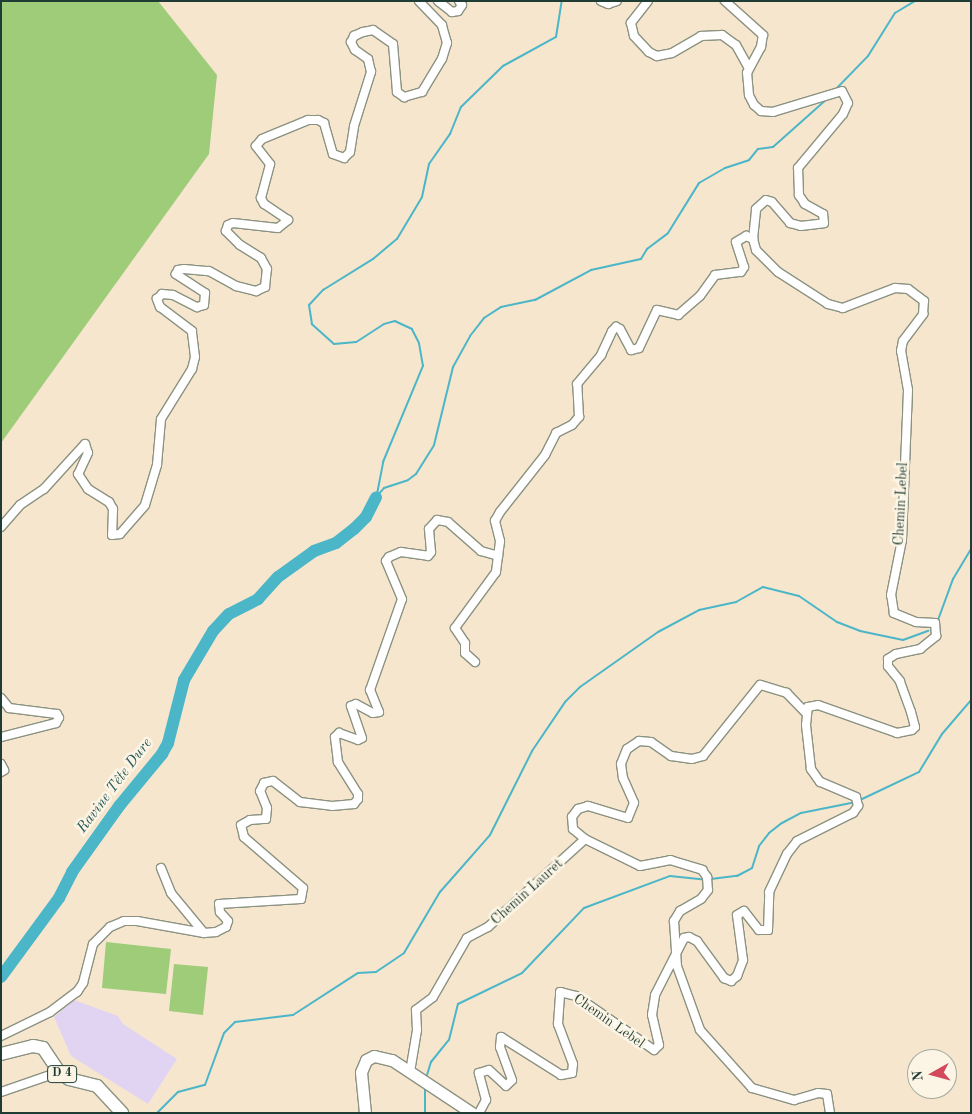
<!DOCTYPE html>
<meta charset="utf-8">
<style>
body{margin:0}
#map{position:relative;width:972px;height:1114px;overflow:hidden;background:#f7e6ce;font-family:"Old Standard TT",serif}
div>[style]{position:absolute}
[style*='--x']{left:calc(var(--x)*1px);top:calc(var(--y)*1px);width:calc(var(--w)*1px);rotate:calc(var(--a)*1deg)}
.built>*{inset:0;background:#e1d4f3}
.green>*{inset:0;background:#9ecc79}
.stream>*{height:2px;margin:-1px;padding:0 1px;transform-origin:1px;border-radius:1px;background:#4bb6c8}
.river>*{height:12px;margin:-6px;padding:0 6px;transform-origin:6px;border-radius:6px;background:#4bb6c8}
.roads{filter:drop-shadow(1px 0 #8b9281) drop-shadow(-1px 0 #8b9281) drop-shadow(0 1px #8b9281) drop-shadow(0 -1px #8b9281)}
.minor>*{height:8px;margin:-4px;padding:0 4px;transform-origin:4px;border-radius:4px;background:#fff}
.secondary>*{height:11px;margin:-5.5px;padding:0 5.5px;transform-origin:5.5px;border-radius:5.5px;background:#fff}
.primary>*{height:12px;margin:-6px;padding:0 6px;transform-origin:6px;border-radius:6px;background:#fff}
span{translate:-50% -50%;white-space:nowrap;text-align:center;line-height:1.15;-webkit-text-stroke:5px #fcf5e5;paint-order:stroke}
.shield-label span{padding:1px 4px;background:#fcf5e5;border:1px solid;border-radius:4px;-webkit-text-stroke-width:0}
.shield-label{font-size:12px;color:#1f3d34;font-weight:700}
.street-label{font-size:14px;color:#1f3d34}
.water-label{font-size:15px;color:#2a5b59;font-style:italic}
.frame{position:absolute;inset:0;border:2px solid #1f3d34;pointer-events:none}
.north{position:absolute;left:907px;top:1049px;width:50px;height:50px;box-sizing:border-box;background:#fcf5e5;border:1px solid #a4ab9e;border-radius:50%;rotate:263deg;font-size:14px;font-weight:700;line-height:20px;text-align:center;color:#1f3d34}
.north::after{content:'';display:block;margin:auto;width:18px;height:22px;background:#d1495b;clip-path:polygon(50% 0,100% 100%,50% 72%,0 100%)}
</style>
<div id="map">
<div class="built">
<i style="clip-path:polygon(74px 1000px,118px 1016px,123px 1024px,177px 1059px,148px 1104px,71px 1056px,54px 1017px)"></i>
</div>
<div class="green">
<i style="clip-path:polygon(1px 1px,158px 1px,217px 75px,209px 154px,1px 443px)"></i>
<i style="clip-path:polygon(106px 942px,171px 949px,166px 994px,102px 988px)"></i>
<i style="clip-path:polygon(174px 964px,208px 967px,203px 1015px,169px 1011px)"></i>
</div>
<div class="stream">
<i style="--x:834;--y:91;--w:49;--a:-45.8"></i>
<i style="--x:868;--y:56;--w:51;--a:-57.9"></i>
<i style="--x:895;--y:13;--w:23;--a:-31"></i>
<i style="--x:377;--y:494;--w:33;--a:-79"></i>
<i style="--x:383;--y:462;--w:104;--a:-67.4"></i>
<i style="--x:423;--y:366;--w:23;--a:-100"></i>
<i style="--x:419;--y:343;--w:16;--a:-117"></i>
<i style="--x:412;--y:329;--w:19;--a:-155"></i>
<i style="--x:395;--y:321;--w:11;--a:165"></i>
<i style="--x:384;--y:324;--w:33;--a:147"></i>
<i style="--x:356;--y:342;--w:22;--a:175"></i>
<i style="--x:334;--y:344;--w:30;--a:-138"></i>
<i style="--x:312;--y:324;--w:19;--a:-99"></i>
<i style="--x:309;--y:305;--w:21;--a:-47"></i>
<i style="--x:323;--y:290;--w:59;--a:-31.8"></i>
<i style="--x:373;--y:259;--w:31;--a:-40"></i>
<i style="--x:397;--y:239;--w:49;--a:-59.2"></i>
<i style="--x:422;--y:197;--w:34;--a:-78"></i>
<i style="--x:429;--y:164;--w:37;--a:-55"></i>
<i style="--x:450;--y:134;--w:29;--a:-68"></i>
<i style="--x:461;--y:107;--w:59;--a:-44.3"></i>
<i style="--x:503;--y:66;--w:60;--a:-28.7"></i>
<i style="--x:556;--y:37;--w:36;--a:-81"></i>
<i style="--x:376;--y:497;--w:12;--a:-48"></i>
<i style="--x:384;--y:488;--w:25;--a:-18"></i>
<i style="--x:408;--y:480;--w:10;--a:-37"></i>
<i style="--x:416;--y:474;--w:34;--a:-58"></i>
<i style="--x:434;--y:445;--w:80;--a:-76.3"></i>
<i style="--x:453;--y:367;--w:35;--a:-61"></i>
<i style="--x:470;--y:336;--w:23;--a:-52"></i>
<i style="--x:484;--y:318;--w:20;--a:-33"></i>
<i style="--x:501;--y:307;--w:35;--a:-12"></i>
<i style="--x:535;--y:300;--w:64;--a:-28.2"></i>
<i style="--x:591;--y:270;--w:51;--a:-12.4"></i>
<i style="--x:641;--y:259;--w:12;--a:-59"></i>
<i style="--x:647;--y:249;--w:26;--a:-37"></i>
<i style="--x:668;--y:233;--w:59;--a:-58.2"></i>
<i style="--x:699;--y:183;--w:30;--a:-30"></i>
<i style="--x:725;--y:168;--w:25;--a:-18"></i>
<i style="--x:749;--y:160;--w:14;--a:-51"></i>
<i style="--x:758;--y:149;--w:15;--a:-8"></i>
<i style="--x:773;--y:147;--w:71;--a:-41.6"></i>
<i style="--x:938;--y:620;--w:44;--a:-69.9"></i>
<i style="--x:953;--y:579;--w:35;--a:-59"></i>
<i style="--x:860;--y:800;--w:65;--a:-25.4"></i>
<i style="--x:919;--y:772;--w:44;--a:-58.8"></i>
<i style="--x:942;--y:734;--w:45;--a:-49.5"></i>
<i style="--x:711;--y:879;--w:26;--a:-7"></i>
<i style="--x:737;--y:876;--w:17;--a:-28"></i>
<i style="--x:752;--y:868;--w:23;--a:-72"></i>
<i style="--x:759;--y:846;--w:16;--a:-52"></i>
<i style="--x:769;--y:833;--w:16;--a:-38"></i>
<i style="--x:782;--y:823;--w:21;--a:-28"></i>
<i style="--x:801;--y:813;--w:56;--a:-11.3"></i>
<i style="--x:427;--y:1075;--w:14;--a:-73"></i>
<i style="--x:431;--y:1062;--w:28;--a:-51"></i>
<i style="--x:449;--y:1040;--w:37;--a:-76"></i>
<i style="--x:458;--y:1004;--w:71;--a:-25.8"></i>
<i style="--x:522;--y:973;--w:90;--a:-46.4"></i>
<i style="--x:584;--y:908;--w:92;--a:-20.4"></i>
<i style="--x:670;--y:876;--w:36;--a:6"></i>
<i style="--x:157;--y:1113;--w:30;--a:-45"></i>
<i style="--x:178;--y:1092;--w:28;--a:-15"></i>
<i style="--x:205;--y:1085;--w:55;--a:-69.9"></i>
<i style="--x:224;--y:1033;--w:16;--a:-45"></i>
<i style="--x:235;--y:1022;--w:58;--a:-6.9"></i>
<i style="--x:293;--y:1015;--w:77;--a:-32.9"></i>
<i style="--x:358;--y:973;--w:18;--a:-3"></i>
<i style="--x:376;--y:972;--w:34;--a:-34"></i>
<i style="--x:404;--y:953;--w:71;--a:-59.5"></i>
<i style="--x:440;--y:892;--w:76;--a:-48.7"></i>
<i style="--x:490;--y:835;--w:94;--a:-63.4"></i>
<i style="--x:532;--y:751;--w:59;--a:-56"></i>
<i style="--x:565;--y:702;--w:21;--a:-45"></i>
<i style="--x:580;--y:687;--w:95;--a:-35.2"></i>
<i style="--x:658;--y:632;--w:47;--a:-28.2"></i>
<i style="--x:699;--y:610;--w:38;--a:-12"></i>
<i style="--x:736;--y:602;--w:31;--a:-29"></i>
<i style="--x:763;--y:587;--w:37;--a:14"></i>
<i style="--x:799;--y:596;--w:46;--a:34.4"></i>
<i style="--x:837;--y:622;--w:25;--a:21"></i>
<i style="--x:860;--y:631;--w:44;--a:11.8"></i>
<i style="--x:903;--y:640;--w:27;--a:-20"></i>
<i style="--x:425;--y:1113;--w:25;--a:-90"></i>
</div>
<div class="river">
<i style="--x:1;--y:977;--w:98;--a:-53.7"></i>
<i style="--x:59;--y:898;--w:29;--a:-63"></i>
<i style="--x:72;--y:872;--w:82;--a:-54.4"></i>
<i style="--x:120;--y:805;--w:66;--a:-50.5"></i>
<i style="--x:162;--y:754;--w:13;--a:-61"></i>
<i style="--x:168;--y:743;--w:65;--a:-75.7"></i>
<i style="--x:184;--y:680;--w:57;--a:-59.4"></i>
<i style="--x:213;--y:631;--w:23;--a:-47"></i>
<i style="--x:229;--y:614;--w:33;--a:-27"></i>
<i style="--x:258;--y:599;--w:30;--a:-48"></i>
<i style="--x:278;--y:577;--w:44;--a:-35.8"></i>
<i style="--x:314;--y:551;--w:23;--a:-20"></i>
<i style="--x:336;--y:543;--w:23;--a:-38"></i>
<i style="--x:354;--y:529;--w:17;--a:-45"></i>
<i style="--x:366;--y:517;--w:22;--a:-63"></i>
</div>
<div class="roads">
<div class="minor">
<i style="--x:438;--y:1;--w:18;--a:38"></i>
<i style="--x:452;--y:12;--w:6;--a:-9"></i>
<i style="--x:458;--y:11;--w:7;--a:-56"></i>
<i style="--x:462;--y:5;--w:5;--a:-127"></i>
<i style="--x:601;--y:1;--w:8;--a:23"></i>
<i style="--x:608;--y:4;--w:9;--a:-18"></i>
<i style="--x:648;--y:1;--w:28;--a:128"></i>
<i style="--x:631;--y:23;--w:13;--a:77"></i>
<i style="--x:634;--y:36;--w:22;--a:47"></i>
<i style="--x:649;--y:52;--w:9;--a:27"></i>
<i style="--x:657;--y:56;--w:15;--a:-11"></i>
<i style="--x:672;--y:53;--w:34;--a:-30"></i>
<i style="--x:701;--y:36;--w:21;--a:-3"></i>
<i style="--x:722;--y:35;--w:17;--a:36"></i>
<i style="--x:736;--y:45;--w:26;--a:61"></i>
<i style="--x:1;--y:527;--w:29;--a:-49"></i>
<i style="--x:20;--y:505;--w:29;--a:-34"></i>
<i style="--x:44;--y:489;--w:61;--a:-47.7"></i>
<i style="--x:85;--y:444;--w:9;--a:72"></i>
<i style="--x:88;--y:453;--w:23;--a:115"></i>
<i style="--x:78;--y:474;--w:18;--a:56"></i>
<i style="--x:88;--y:489;--w:25;--a:32"></i>
<i style="--x:109;--y:502;--w:8;--a:60"></i>
<i style="--x:113;--y:509;--w:26;--a:92"></i>
<i style="--x:112;--y:535;--w:8;--a:-7"></i>
<i style="--x:120;--y:534;--w:38;--a:-49"></i>
<i style="--x:145;--y:505;--w:42;--a:-73.3"></i>
<i style="--x:157;--y:465;--w:46;--a:-85"></i>
<i style="--x:161;--y:419;--w:59;--a:-58.2"></i>
<i style="--x:192;--y:369;--w:12;--a:-76"></i>
<i style="--x:195;--y:357;--w:26;--a:-97"></i>
<i style="--x:192;--y:331;--w:40;--a:-143"></i>
<i style="--x:160;--y:307;--w:9;--a:-111"></i>
<i style="--x:157;--y:299;--w:7;--a:-45"></i>
<i style="--x:162;--y:294;--w:11;--a:5"></i>
<i style="--x:173;--y:295;--w:27;--a:27"></i>
<i style="--x:197;--y:307;--w:7;--a:-16"></i>
<i style="--x:204;--y:305;--w:12;--a:-85"></i>
<i style="--x:205;--y:293;--w:35;--a:-147"></i>
<i style="--x:176;--y:274;--w:4;--a:-63"></i>
<i style="--x:178;--y:270;--w:6;--a:-9"></i>
<i style="--x:184;--y:269;--w:25;--a:5"></i>
<i style="--x:209;--y:271;--w:31;--a:29"></i>
<i style="--x:236;--y:286;--w:21;--a:14"></i>
<i style="--x:256;--y:291;--w:10;--a:-24"></i>
<i style="--x:265;--y:287;--w:18;--a:-84"></i>
<i style="--x:267;--y:269;--w:13;--a:-119"></i>
<i style="--x:261;--y:258;--w:25;--a:-148"></i>
<i style="--x:240;--y:245;--w:20;--a:-135"></i>
<i style="--x:226;--y:231;--w:6;--a:-72"></i>
<i style="--x:228;--y:225;--w:5;--a:-22"></i>
<i style="--x:233;--y:223;--w:45;--a:6.3"></i>
<i style="--x:278;--y:228;--w:13;--a:-39"></i>
<i style="--x:288;--y:220;--w:29;--a:-146"></i>
<i style="--x:264;--y:204;--w:7;--a:-117"></i>
<i style="--x:261;--y:198;--w:35;--a:-75"></i>
<i style="--x:270;--y:164;--w:23;--a:-128"></i>
<i style="--x:256;--y:146;--w:9;--a:-49"></i>
<i style="--x:262;--y:139;--w:50;--a:-22.4"></i>
<i style="--x:308;--y:120;--w:10;--a:0"></i>
<i style="--x:318;--y:120;--w:7;--a:27"></i>
<i style="--x:324;--y:123;--w:32;--a:74"></i>
<i style="--x:333;--y:154;--w:12;--a:20"></i>
<i style="--x:344;--y:158;--w:8;--a:-45"></i>
<i style="--x:350;--y:152;--w:26;--a:-81"></i>
<i style="--x:354;--y:126;--w:57;--a:-72.5"></i>
<i style="--x:371;--y:72;--w:13;--a:-103"></i>
<i style="--x:368;--y:59;--w:16;--a:-145"></i>
<i style="--x:355;--y:50;--w:9;--a:-117"></i>
<i style="--x:351;--y:42;--w:7;--a:-63"></i>
<i style="--x:354;--y:36;--w:10;--a:-24"></i>
<i style="--x:363;--y:32;--w:10;--a:-11"></i>
<i style="--x:373;--y:30;--w:24;--a:35"></i>
<i style="--x:393;--y:44;--w:48;--a:85.2"></i>
<i style="--x:397;--y:92;--w:9;--a:36"></i>
<i style="--x:404;--y:97;--w:19;--a:-16"></i>
<i style="--x:422;--y:92;--w:39;--a:-59"></i>
<i style="--x:442;--y:59;--w:17;--a:-73"></i>
<i style="--x:447;--y:43;--w:19;--a:-106"></i>
<i style="--x:442;--y:25;--w:33;--a:-134"></i>
<i style="--x:475;--y:662;--w:13;--a:-138"></i>
<i style="--x:465;--y:653;--w:10;--a:-90"></i>
<i style="--x:465;--y:643;--w:18;--a:-124"></i>
<i style="--x:455;--y:628;--w:69;--a:-53.8"></i>
<i style="--x:496;--y:572;--w:16;--a:-83"></i>
<i style="--x:1;--y:698;--w:13;--a:51"></i>
<i style="--x:9;--y:708;--w:48;--a:7.1"></i>
<i style="--x:57;--y:714;--w:4;--a:63"></i>
<i style="--x:59;--y:718;--w:6;--a:121"></i>
<i style="--x:56;--y:723;--w:57;--a:165.7"></i>
<i style="--x:806;--y:713;--w:28;--a:-134"></i>
<i style="--x:787;--y:693;--w:28;--a:-163"></i>
<i style="--x:760;--y:685;--w:91;--a:128.8"></i>
<i style="--x:703;--y:756;--w:11;--a:165"></i>
<i style="--x:692;--y:759;--w:21;--a:-172"></i>
<i style="--x:671;--y:756;--w:24;--a:-145"></i>
<i style="--x:651;--y:742;--w:12;--a:-175"></i>
<i style="--x:639;--y:741;--w:14;--a:146"></i>
<i style="--x:627;--y:749;--w:16;--a:112"></i>
<i style="--x:621;--y:764;--w:14;--a:82"></i>
<i style="--x:623;--y:778;--w:27;--a:66"></i>
<i style="--x:634;--y:803;--w:16;--a:112"></i>
<i style="--x:628;--y:818;--w:42;--a:-163.3"></i>
<i style="--x:588;--y:806;--w:10;--a:163"></i>
<i style="--x:578;--y:809;--w:10;--a:127"></i>
<i style="--x:572;--y:817;--w:12;--a:85"></i>
<i style="--x:573;--y:829;--w:16;--a:40"></i>
<i style="--x:585;--y:839;--w:61;--a:26.1"></i>
<i style="--x:640;--y:866;--w:31;--a:-11"></i>
<i style="--x:670;--y:860;--w:34;--a:17"></i>
<i style="--x:702;--y:870;--w:9;--a:54"></i>
<i style="--x:707;--y:877;--w:13;--a:86"></i>
<i style="--x:708;--y:890;--w:11;--a:128"></i>
<i style="--x:701;--y:899;--w:24;--a:150"></i>
<i style="--x:680;--y:911;--w:12;--a:121"></i>
<i style="--x:674;--y:921;--w:45;--a:86.2"></i>
<i style="--x:677;--y:966;--w:68;--a:70.2"></i>
<i style="--x:700;--y:1030;--w:78;--a:48.1"></i>
<i style="--x:752;--y:1088;--w:44;--a:15.9"></i>
<i style="--x:794;--y:1100;--w:25;--a:-16"></i>
<i style="--x:818;--y:1093;--w:9;--a:6"></i>
<i style="--x:827;--y:1094;--w:19;--a:81"></i>
<i style="--x:1;--y:764;--w:7;--a:63"></i>
<i style="--x:4;--y:770;--w:4;--a:146"></i>
<i style="--x:161;--y:868;--w:27;--a:68"></i>
<i style="--x:171;--y:893;--w:52;--a:50.5"></i>
<i style="--x:1;--y:1036;--w:55;--a:-26.1"></i>
<i style="--x:50;--y:1012;--w:34;--a:-37"></i>
<i style="--x:77;--y:992;--w:11;--a:-56"></i>
<i style="--x:83;--y:983;--w:40;--a:-75.6"></i>
<i style="--x:93;--y:944;--w:24;--a:-45"></i>
<i style="--x:110;--y:927;--w:15;--a:-23"></i>
<i style="--x:124;--y:921;--w:13;--a:0"></i>
<i style="--x:137;--y:921;--w:68;--a:10.2"></i>
<i style="--x:204;--y:933;--w:12;--a:-5"></i>
<i style="--x:216;--y:932;--w:11;--a:-27"></i>
<i style="--x:226;--y:927;--w:6;--a:-72"></i>
<i style="--x:228;--y:921;--w:12;--a:-132"></i>
<i style="--x:220;--y:912;--w:8;--a:-97"></i>
<i style="--x:219;--y:904;--w:82;--a:-3.5"></i>
<i style="--x:301;--y:899;--w:11;--a:-80"></i>
<i style="--x:303;--y:888;--w:78;--a:-139.2"></i>
<i style="--x:244;--y:837;--w:12;--a:-104"></i>
<i style="--x:241;--y:825;--w:10;--a:-29"></i>
<i style="--x:250;--y:820;--w:16;--a:-4"></i>
<i style="--x:266;--y:819;--w:11;--a:-85"></i>
<i style="--x:267;--y:808;--w:18;--a:-112"></i>
<i style="--x:260;--y:791;--w:9;--a:-63"></i>
<i style="--x:264;--y:783;--w:9;--a:-13"></i>
<i style="--x:273;--y:781;--w:34;--a:38"></i>
<i style="--x:300;--y:802;--w:32;--a:7"></i>
<i style="--x:332;--y:806;--w:22;--a:-5"></i>
<i style="--x:354;--y:804;--w:6;--a:-51"></i>
<i style="--x:358;--y:799;--w:5;--a:-90"></i>
<i style="--x:358;--y:794;--w:38;--a:-122"></i>
<i style="--x:338;--y:762;--w:25;--a:-97"></i>
<i style="--x:335;--y:737;--w:6;--a:-45"></i>
<i style="--x:339;--y:733;--w:20;--a:20"></i>
<i style="--x:358;--y:740;--w:4;--a:-27"></i>
<i style="--x:362;--y:738;--w:34;--a:-109"></i>
<i style="--x:351;--y:706;--w:5;--a:-22"></i>
<i style="--x:356;--y:704;--w:19;--a:28"></i>
<i style="--x:373;--y:713;--w:6;--a:-9"></i>
<i style="--x:379;--y:712;--w:24;--a:-112"></i>
<i style="--x:370;--y:690;--w:96;--a:-70.6"></i>
<i style="--x:402;--y:599;--w:41;--a:-112.8"></i>
<i style="--x:386;--y:561;--w:5;--a:-53"></i>
<i style="--x:389;--y:557;--w:13;--a:-23"></i>
<i style="--x:401;--y:552;--w:27;--a:8"></i>
<i style="--x:428;--y:556;--w:5;--a:-53"></i>
<i style="--x:431;--y:552;--w:23;--a:-95"></i>
<i style="--x:429;--y:529;--w:12;--a:-48"></i>
<i style="--x:437;--y:520;--w:11;--a:10"></i>
<i style="--x:448;--y:522;--w:44;--a:41.3"></i>
<i style="--x:481;--y:551;--w:18;--a:16"></i>
<i style="--x:498;--y:556;--w:15;--a:-82"></i>
<i style="--x:500;--y:541;--w:21;--a:-104"></i>
<i style="--x:495;--y:521;--w:10;--a:-61"></i>
<i style="--x:500;--y:512;--w:73;--a:-51.7"></i>
<i style="--x:545;--y:455;--w:25;--a:-63"></i>
<i style="--x:556;--y:433;--w:18;--a:-27"></i>
<i style="--x:572;--y:425;--w:11;--a:-49"></i>
<i style="--x:579;--y:417;--w:33;--a:-93"></i>
<i style="--x:577;--y:384;--w:38;--a:-50"></i>
<i style="--x:601;--y:355;--w:26;--a:-65"></i>
<i style="--x:612;--y:331;--w:6;--a:-45"></i>
<i style="--x:616;--y:327;--w:4;--a:27"></i>
<i style="--x:620;--y:329;--w:24;--a:62"></i>
<i style="--x:631;--y:350;--w:8;--a:-14"></i>
<i style="--x:639;--y:348;--w:42;--a:-64.7"></i>
<i style="--x:657;--y:310;--w:22;--a:13"></i>
<i style="--x:678;--y:315;--w:29;--a:-41"></i>
<i style="--x:700;--y:296;--w:26;--a:-54"></i>
<i style="--x:715;--y:275;--w:26;--a:-7"></i>
<i style="--x:741;--y:272;--w:6;--a:-59"></i>
<i style="--x:744;--y:267;--w:26;--a:-108"></i>
<i style="--x:736;--y:242;--w:12;--a:-31"></i>
<i style="--x:746;--y:236;--w:8;--a:23"></i>
<i style="--x:410;--y:1072;--w:43;--a:-80.5"></i>
<i style="--x:417;--y:1030;--w:20;--a:-93"></i>
<i style="--x:416;--y:1010;--w:21;--a:-37"></i>
<i style="--x:433;--y:997;--w:68;--a:-60"></i>
<i style="--x:467;--y:938;--w:24;--a:-28"></i>
<i style="--x:488;--y:927;--w:131;--a:-42.2"></i>
<i style="--x:1;--y:1092;--w:61;--a:-19"></i>
<i style="--x:479;--y:1113;--w:15;--a:-62"></i>
<i style="--x:486;--y:1100;--w:28;--a:-105"></i>
<i style="--x:479;--y:1073;--w:10;--a:-17"></i>
<i style="--x:489;--y:1070;--w:23;--a:43"></i>
<i style="--x:506;--y:1086;--w:8;--a:-45"></i>
<i style="--x:512;--y:1080;--w:35;--a:-110"></i>
<i style="--x:500;--y:1047;--w:10;--a:-84"></i>
<i style="--x:501;--y:1037;--w:71;--a:32.3"></i>
<i style="--x:561;--y:1075;--w:11;--a:-10"></i>
<i style="--x:572;--y:1073;--w:9;--a:-84"></i>
<i style="--x:573;--y:1064;--w:43;--a:-110.6"></i>
<i style="--x:558;--y:1024;--w:32;--a:-86"></i>
<i style="--x:560;--y:992;--w:16;--a:14"></i>
<i style="--x:576;--y:996;--w:95;--a:34.7"></i>
<i style="--x:654;--y:1050;--w:7;--a:-45"></i>
<i style="--x:659;--y:1045;--w:31;--a:-103"></i>
<i style="--x:652;--y:1015;--w:20;--a:-81"></i>
<i style="--x:655;--y:995;--w:64;--a:-63"></i>
<i style="--x:684;--y:938;--w:5;--a:-11"></i>
<i style="--x:689;--y:937;--w:9;--a:27"></i>
<i style="--x:697;--y:941;--w:46;--a:53.9"></i>
<i style="--x:724;--y:978;--w:8;--a:23"></i>
<i style="--x:731;--y:981;--w:8;--a:-40"></i>
<i style="--x:737;--y:976;--w:17;--a:-69"></i>
<i style="--x:743;--y:960;--w:45;--a:-97.6"></i>
<i style="--x:737;--y:915;--w:8;--a:-30"></i>
<i style="--x:744;--y:911;--w:24;--a:52"></i>
<i style="--x:759;--y:930;--w:9;--a:0"></i>
<i style="--x:768;--y:930;--w:38;--a:-88"></i>
<i style="--x:769;--y:892;--w:42;--a:-64.7"></i>
<i style="--x:787;--y:854;--w:16;--a:-52"></i>
<i style="--x:797;--y:841;--w:63;--a:-26.6"></i>
<i style="--x:853;--y:813;--w:9;--a:-54"></i>
<i style="--x:858;--y:806;--w:9;--a:-103"></i>
<i style="--x:856;--y:797;--w:39;--a:-157"></i>
<i style="--x:820;--y:782;--w:16;--a:-125"></i>
<i style="--x:811;--y:769;--w:44;--a:-96.5"></i>
<i style="--x:806;--y:725;--w:18;--a:-84"></i>
<i style="--x:808;--y:707;--w:10;--a:-11"></i>
<i style="--x:818;--y:705;--w:84;--a:19.5"></i>
<i style="--x:897;--y:733;--w:15;--a:-11"></i>
<i style="--x:912;--y:730;--w:4;--a:-45"></i>
<i style="--x:915;--y:727;--w:16;--a:-105"></i>
<i style="--x:911;--y:712;--w:33;--a:-110"></i>
<i style="--x:900;--y:681;--w:19;--a:-129"></i>
<i style="--x:888;--y:666;--w:7;--a:-90"></i>
<i style="--x:888;--y:659;--w:9;--a:-32"></i>
<i style="--x:896;--y:654;--w:25;--a:-12"></i>
<i style="--x:920;--y:649;--w:21;--a:-39"></i>
<i style="--x:936;--y:636;--w:13;--a:-94"></i>
<i style="--x:935;--y:623;--w:19;--a:-177"></i>
<i style="--x:916;--y:622;--w:24;--a:-158"></i>
<i style="--x:894;--y:613;--w:18;--a:-99"></i>
<i style="--x:891;--y:595;--w:56;--a:-78.7"></i>
<i style="--x:902;--y:540;--w:150;--a:-87.7"></i>
<i style="--x:908;--y:390;--w:40;--a:-100"></i>
<i style="--x:901;--y:351;--w:10;--a:-79"></i>
<i style="--x:903;--y:341;--w:34;--a:-53"></i>
<i style="--x:923;--y:314;--w:13;--a:-86"></i>
<i style="--x:924;--y:301;--w:20;--a:-143"></i>
<i style="--x:908;--y:289;--w:13;--a:-176"></i>
<i style="--x:895;--y:288;--w:56;--a:159"></i>
<i style="--x:843;--y:308;--w:16;--a:-165"></i>
<i style="--x:828;--y:304;--w:59;--a:-147.4"></i>
<i style="--x:778;--y:272;--w:31;--a:-135"></i>
<i style="--x:756;--y:250;--w:11;--a:-105"></i>
<i style="--x:753;--y:239;--w:30;--a:-84"></i>
<i style="--x:756;--y:209;--w:13;--a:-42"></i>
<i style="--x:766;--y:200;--w:6;--a:18"></i>
<i style="--x:772;--y:202;--w:28;--a:49"></i>
<i style="--x:790;--y:223;--w:11;--a:15"></i>
<i style="--x:801;--y:226;--w:23;--a:-7"></i>
<i style="--x:824;--y:223;--w:9;--a:-96"></i>
<i style="--x:823;--y:214;--w:21;--a:-151"></i>
<i style="--x:805;--y:204;--w:11;--a:-124"></i>
<i style="--x:799;--y:195;--w:27;--a:-92"></i>
<i style="--x:798;--y:168;--w:70;--a:-50.2"></i>
<i style="--x:843;--y:114;--w:12;--a:-66"></i>
<i style="--x:848;--y:103;--w:13;--a:-117"></i>
<i style="--x:842;--y:91;--w:72;--a:163.1"></i>
<i style="--x:773;--y:112;--w:12;--a:-175"></i>
<i style="--x:761;--y:111;--w:9;--a:-139"></i>
<i style="--x:754;--y:105;--w:11;--a:-117"></i>
<i style="--x:749;--y:95;--w:22;--a:-95"></i>
<i style="--x:747;--y:73;--w:30;--a:-62"></i>
<i style="--x:761;--y:47;--w:12;--a:-81"></i>
<i style="--x:763;--y:35;--w:51;--a:-138.2"></i>
</div>
<div class="secondary">
<i style="--x:365;--y:1113;--w:41;--a:-95.6"></i>
<i style="--x:361;--y:1072;--w:13;--a:-67"></i>
<i style="--x:366;--y:1060;--w:9;--a:-27"></i>
<i style="--x:374;--y:1056;--w:18;--a:13"></i>
<i style="--x:392;--y:1060;--w:96;--a:33.5"></i>
</div>
<div class="primary">
<i style="--x:1;--y:1054;--w:33;--a:-14"></i>
<i style="--x:33;--y:1046;--w:10;--a:11"></i>
<i style="--x:43;--y:1048;--w:29;--a:56"></i>
<i style="--x:59;--y:1072;--w:12;--a:35"></i>
<i style="--x:69;--y:1079;--w:29;--a:14"></i>
<i style="--x:97;--y:1086;--w:37;--a:47"></i>
</div>
</div>
<div class="shield-label">
<span style="left:62px;top:1074px">D 4</span>
</div>
<div class="street-label">
<span style="left:901px;top:504px;rotate:-87deg">Chemin Lebel</span>
<span style="left:527px;top:892px;rotate:-42deg">Chemin Lauret</span>
<span style="left:609px;top:1021px;rotate:35deg">Chemin Lebel</span>
</div>
<div class="water-label">
<span style="left:115px;top:786px;rotate:-53deg">Ravine Tête Dure</span>
</div>
<div class="frame"></div>
<div class="north">N</div>
</div>
